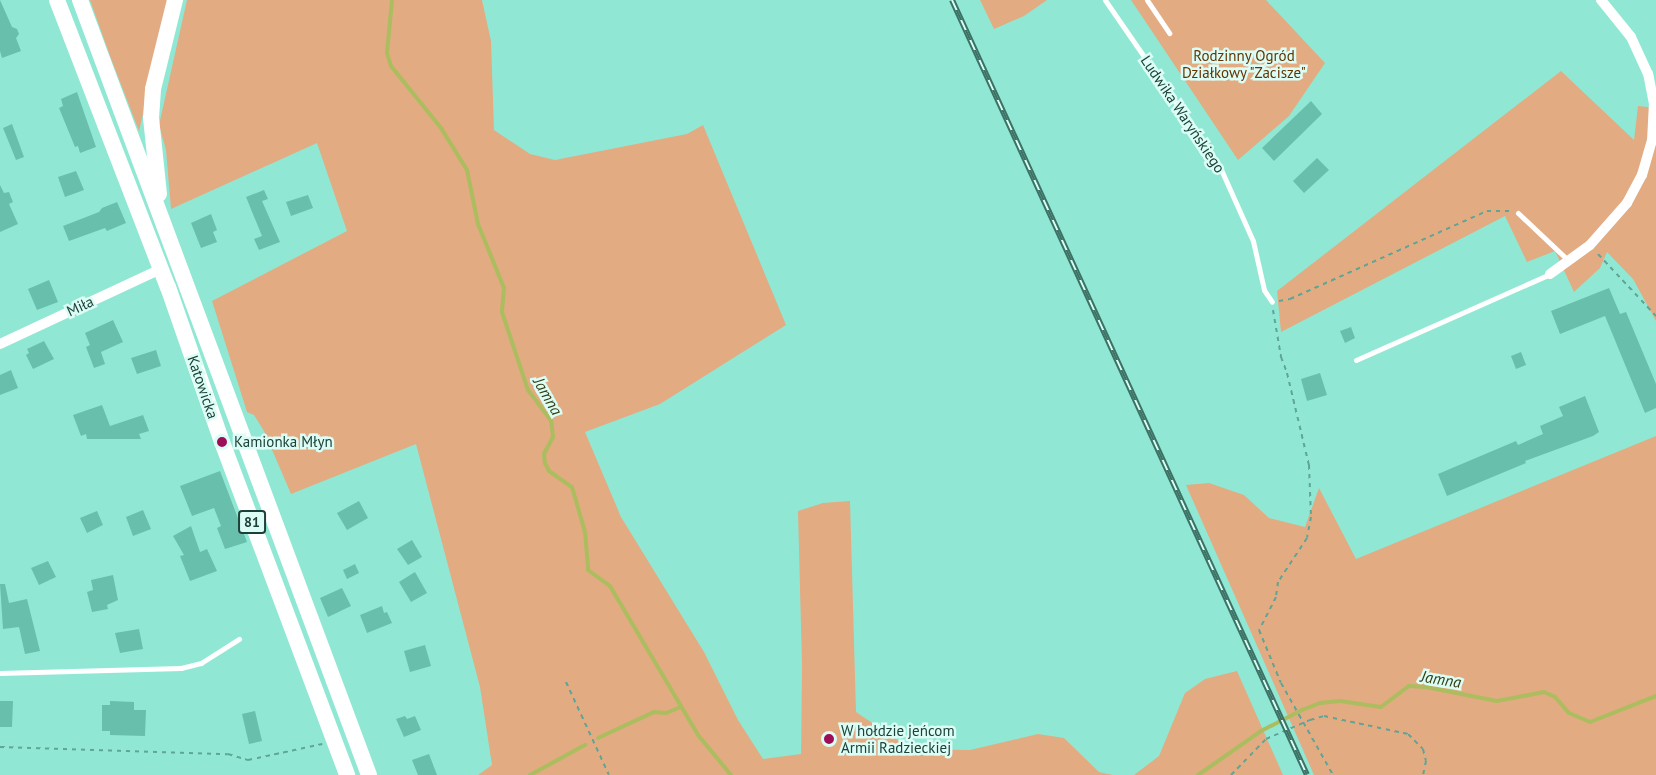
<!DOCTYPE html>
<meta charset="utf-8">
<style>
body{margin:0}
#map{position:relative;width:1656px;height:775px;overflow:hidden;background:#90e8d4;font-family:"PT Sans",sans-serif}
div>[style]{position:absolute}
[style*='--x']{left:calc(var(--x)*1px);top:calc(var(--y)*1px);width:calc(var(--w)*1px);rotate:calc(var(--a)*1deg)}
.green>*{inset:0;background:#e2ab82}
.stream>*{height:4px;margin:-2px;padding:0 2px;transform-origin:2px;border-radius:2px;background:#acbd5f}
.building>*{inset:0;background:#68bfac}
.path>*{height:2px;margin-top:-1px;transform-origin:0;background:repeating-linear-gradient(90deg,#60a495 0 4.5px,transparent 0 9px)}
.lane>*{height:5px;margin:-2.5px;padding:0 2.5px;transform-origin:2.5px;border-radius:2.5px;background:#fff}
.street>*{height:10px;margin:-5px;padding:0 5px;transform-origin:5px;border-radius:5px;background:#fff}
.primary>*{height:16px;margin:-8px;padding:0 8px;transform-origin:8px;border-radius:8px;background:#fff}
.rail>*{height:6px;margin-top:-3px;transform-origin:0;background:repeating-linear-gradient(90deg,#dcfdf5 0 11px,#3d7165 0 22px);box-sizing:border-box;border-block:2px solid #3d7165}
.dots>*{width:16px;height:16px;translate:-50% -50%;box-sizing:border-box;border:3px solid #dcfdf5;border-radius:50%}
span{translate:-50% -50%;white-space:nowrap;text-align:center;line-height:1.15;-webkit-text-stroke:5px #dcfdf5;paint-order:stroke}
.shield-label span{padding:2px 4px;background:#dcfdf5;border:2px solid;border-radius:4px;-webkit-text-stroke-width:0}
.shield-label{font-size:14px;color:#1c4139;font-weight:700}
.park-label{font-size:15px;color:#643300}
.street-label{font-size:15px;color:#1c4139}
.poi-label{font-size:15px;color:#1c4139}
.left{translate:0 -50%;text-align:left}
.water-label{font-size:16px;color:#363d15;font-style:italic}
</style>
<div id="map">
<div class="green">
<i style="clip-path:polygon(90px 0,170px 0,139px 131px,110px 56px)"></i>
<i style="clip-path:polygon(187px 0,482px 0,491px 41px,494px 130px,530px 154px,555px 160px,687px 134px,703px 125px,786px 325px,660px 404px,585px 432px,621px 517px,704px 652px,738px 720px,763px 759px,801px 754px,802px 666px,798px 511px,823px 503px,850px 501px,856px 712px,911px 749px,970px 750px,1038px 734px,1064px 738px,1099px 772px,1113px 775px,478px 775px,492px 765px,480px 687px,416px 444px,291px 494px,264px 431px,254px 415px,247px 412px,212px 301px,347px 231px,317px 143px,171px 209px,166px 150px,159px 125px)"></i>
<i style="clip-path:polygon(980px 0,1047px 0,1024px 16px,994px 29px)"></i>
<i style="clip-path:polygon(1131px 0,1266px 0,1325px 63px,1289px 116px,1238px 160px)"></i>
<i style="clip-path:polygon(1561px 71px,1634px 140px,1638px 106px,1656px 108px,1656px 321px,1633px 279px,1607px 252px,1600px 268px,1574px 292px,1555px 251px,1527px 262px,1505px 216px,1281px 332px,1277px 291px)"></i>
<i style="clip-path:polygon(1656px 436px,1656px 775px,1314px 775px,1186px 485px,1209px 483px,1244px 495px,1269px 518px,1305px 527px,1319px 488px,1356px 559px)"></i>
<i style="clip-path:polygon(1237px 671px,1283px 775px,1134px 775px,1159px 756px,1185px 693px,1205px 679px)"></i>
</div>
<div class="stream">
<i style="--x:392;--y:0;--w:53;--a:95.4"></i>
<i style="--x:387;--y:53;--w:14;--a:73"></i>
<i style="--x:391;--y:66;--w:80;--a:51.1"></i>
<i style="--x:441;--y:128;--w:49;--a:58.2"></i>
<i style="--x:467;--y:170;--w:55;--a:78.5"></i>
<i style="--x:478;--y:224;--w:69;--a:67.9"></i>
<i style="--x:504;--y:288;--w:24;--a:95"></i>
<i style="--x:502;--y:312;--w:82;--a:71.6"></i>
<i style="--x:528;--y:390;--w:38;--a:53"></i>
<i style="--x:551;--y:420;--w:17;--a:83"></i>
<i style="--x:553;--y:437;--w:19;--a:118"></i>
<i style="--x:544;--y:454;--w:9;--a:84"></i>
<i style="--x:545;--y:463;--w:9;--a:63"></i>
<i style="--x:549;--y:471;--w:28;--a:35"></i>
<i style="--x:572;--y:487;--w:47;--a:73.9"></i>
<i style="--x:585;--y:532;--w:38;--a:85"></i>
<i style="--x:588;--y:570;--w:27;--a:36"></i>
<i style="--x:610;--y:586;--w:173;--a:59.4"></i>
<i style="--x:698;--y:735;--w:52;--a:50.5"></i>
<i style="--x:598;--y:738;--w:62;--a:-24.9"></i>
<i style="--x:654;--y:712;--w:12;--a:5"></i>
<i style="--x:666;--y:713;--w:16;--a:-22"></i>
<i style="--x:530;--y:775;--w:63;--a:-28.6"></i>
<i style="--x:1198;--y:775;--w:77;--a:-34.9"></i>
<i style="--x:1261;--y:731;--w:46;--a:-27.1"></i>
<i style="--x:1302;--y:710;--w:19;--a:-21"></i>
<i style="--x:1320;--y:703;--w:20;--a:-6"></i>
<i style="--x:1340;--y:701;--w:41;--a:8.3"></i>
<i style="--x:1381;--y:707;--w:35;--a:-37"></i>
<i style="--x:1409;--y:686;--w:17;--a:3"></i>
<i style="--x:1426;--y:687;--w:72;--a:11.2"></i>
<i style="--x:1497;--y:701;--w:48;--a:-10.8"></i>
<i style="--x:1544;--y:692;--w:12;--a:24"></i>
<i style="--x:1555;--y:697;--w:21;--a:49"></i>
<i style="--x:1569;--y:713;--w:23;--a:23"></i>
<i style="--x:1590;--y:722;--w:71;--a:-21.5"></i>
</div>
<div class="building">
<i style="clip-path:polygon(0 0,12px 27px,17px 29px,19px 34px,16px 38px,21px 51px,2px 58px,0 51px)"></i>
<i style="clip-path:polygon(77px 92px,96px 147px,80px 153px,78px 146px,75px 147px,59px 108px,63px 106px,61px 99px)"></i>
<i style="clip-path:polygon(1311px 101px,1322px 114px,1274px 161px,1262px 148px)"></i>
<i style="clip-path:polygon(12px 124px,24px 157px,16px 160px,3px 128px)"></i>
<i style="clip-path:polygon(1317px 158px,1329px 170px,1304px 193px,1293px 181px)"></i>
<i style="clip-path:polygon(76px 171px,84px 190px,65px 197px,58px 177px)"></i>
<i style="clip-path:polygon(0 185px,4px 193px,9px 192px,13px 202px,9px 204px,18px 224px,0 232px)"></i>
<i style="clip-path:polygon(264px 190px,268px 199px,262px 201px,280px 242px,259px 250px,254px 239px,262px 236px,246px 197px)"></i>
<i style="clip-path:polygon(308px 195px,313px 208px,291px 216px,286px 202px)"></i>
<i style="clip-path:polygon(117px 202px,126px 223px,107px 231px,105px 228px,69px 241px,63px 226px,99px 212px,102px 208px)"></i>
<i style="clip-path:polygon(211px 214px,217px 230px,213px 232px,217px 242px,201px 248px,191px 223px)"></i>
<i style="clip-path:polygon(49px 280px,58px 302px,37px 310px,28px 289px)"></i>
<i style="clip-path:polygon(1609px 288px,1620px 314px,1626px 312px,1656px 384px,1656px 408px,1645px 413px,1605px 316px,1560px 334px,1551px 311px)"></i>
<i style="clip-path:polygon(113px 320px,123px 342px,101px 352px,105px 364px,94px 368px,86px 347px,90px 345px,85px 333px)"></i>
<i style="clip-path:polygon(1351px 327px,1355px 338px,1345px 343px,1340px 331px)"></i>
<i style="clip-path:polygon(44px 341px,54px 359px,33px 369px,26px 355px,29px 353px,27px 349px)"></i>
<i style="clip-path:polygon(156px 350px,161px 366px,137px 374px,131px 358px)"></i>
<i style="clip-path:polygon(1521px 352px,1526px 365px,1516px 369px,1511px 356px)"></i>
<i style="clip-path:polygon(11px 370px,18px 388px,0 395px,0 375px)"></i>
<i style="clip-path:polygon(1320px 373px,1327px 395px,1307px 401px,1301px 379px)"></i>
<i style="clip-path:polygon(1585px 396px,1599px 432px,1593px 436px,1525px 461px,1526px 463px,1447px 496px,1438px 474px,1516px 441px,1518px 445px,1543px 434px,1540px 426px,1563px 416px,1559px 407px)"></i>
<i style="clip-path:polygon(102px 405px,110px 426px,143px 415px,149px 431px,139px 434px,141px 439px,87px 439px,86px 434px,81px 436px,73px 415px)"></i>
<i style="clip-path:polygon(220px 471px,247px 542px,225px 549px,217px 528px,221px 526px,214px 508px,192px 516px,180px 486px)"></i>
<i style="clip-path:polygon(359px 501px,368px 518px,347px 530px,337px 513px)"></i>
<i style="clip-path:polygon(143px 510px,151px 529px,133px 536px,126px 517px)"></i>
<i style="clip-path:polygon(97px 511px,103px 525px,87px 533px,80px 518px)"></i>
<i style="clip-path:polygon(191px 526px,200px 552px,207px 549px,217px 571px,190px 581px,180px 556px,184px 555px,173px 536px)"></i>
<i style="clip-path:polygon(412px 540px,422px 557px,408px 565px,397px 549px)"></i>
<i style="clip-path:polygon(48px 561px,56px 577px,39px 585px,31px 568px)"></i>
<i style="clip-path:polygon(355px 564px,359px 573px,347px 579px,343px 570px)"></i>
<i style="clip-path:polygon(415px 572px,427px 593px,411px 602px,399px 582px)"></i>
<i style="clip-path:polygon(113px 575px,118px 600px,107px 605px,108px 609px,92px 612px,87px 592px,93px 590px,91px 580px)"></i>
<i style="clip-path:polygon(0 584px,5px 584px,9px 603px,27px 599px,40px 651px,25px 654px,19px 627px,3px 629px)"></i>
<i style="clip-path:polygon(342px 588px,351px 606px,328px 617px,320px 598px)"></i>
<i style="clip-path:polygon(382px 606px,384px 613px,387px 612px,392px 623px,367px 633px,360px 615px)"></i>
<i style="clip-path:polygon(139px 629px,143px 649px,120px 653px,115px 633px)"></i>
<i style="clip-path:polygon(425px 645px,431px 666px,410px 672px,404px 651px)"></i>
<i style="clip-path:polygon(0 701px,13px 701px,12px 727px,0 727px)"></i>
<i style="clip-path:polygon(110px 701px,134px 702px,134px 710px,146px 710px,145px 736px,110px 735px,110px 731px,102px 731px,102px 705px,110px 705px)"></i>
<i style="clip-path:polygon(255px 711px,262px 741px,249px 744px,242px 714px)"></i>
<i style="clip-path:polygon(405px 716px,407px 719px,415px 716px,421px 730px,404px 737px,396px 719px)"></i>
<i style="clip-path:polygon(429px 754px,437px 775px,418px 775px,412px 760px)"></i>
</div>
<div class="path">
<i style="--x:1598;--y:254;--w:85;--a:46.9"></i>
<i style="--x:1279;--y:301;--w:11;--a:-10"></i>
<i style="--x:1290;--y:299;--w:216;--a:-24.1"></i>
<i style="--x:1487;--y:211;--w:22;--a:0"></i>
<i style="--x:1273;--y:310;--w:48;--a:80.3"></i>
<i style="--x:1281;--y:357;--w:17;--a:69"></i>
<i style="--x:1287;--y:373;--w:95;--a:76.6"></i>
<i style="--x:1309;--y:465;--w:52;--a:87.8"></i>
<i style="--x:1311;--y:517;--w:21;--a:101"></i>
<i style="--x:1307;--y:538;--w:53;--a:123.4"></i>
<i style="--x:1278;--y:582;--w:15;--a:98"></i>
<i style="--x:1276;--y:597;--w:37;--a:117"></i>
<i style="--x:1259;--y:630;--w:57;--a:67.5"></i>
<i style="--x:1281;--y:683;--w:106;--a:60.5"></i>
<i style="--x:566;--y:682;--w:102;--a:65.2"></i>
<i style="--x:0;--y:747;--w:228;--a:1.8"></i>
<i style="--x:228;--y:754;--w:21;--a:17"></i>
<i style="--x:248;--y:760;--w:76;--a:-12.2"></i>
<i style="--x:1231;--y:775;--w:50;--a:-45.8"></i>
<i style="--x:1266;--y:739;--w:48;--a:-23.4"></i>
<i style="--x:1310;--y:720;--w:15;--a:-16"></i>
<i style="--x:1324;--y:716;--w:86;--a:12.1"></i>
<i style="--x:1408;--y:734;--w:21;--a:45"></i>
<i style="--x:1423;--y:749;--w:12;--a:76"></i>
<i style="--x:1426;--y:761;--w:14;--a:102"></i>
</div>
<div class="lane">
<i style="--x:1105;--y:0;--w:201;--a:55.4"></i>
<i style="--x:1219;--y:165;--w:83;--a:65.9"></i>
<i style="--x:1253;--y:241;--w:50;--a:77.3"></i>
<i style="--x:1264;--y:290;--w:14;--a:56"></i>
<i style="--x:1147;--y:0;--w:40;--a:56"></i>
<i style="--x:1518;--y:213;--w:70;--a:43.3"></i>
<i style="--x:1356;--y:360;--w:212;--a:-23.9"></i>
<i style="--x:0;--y:673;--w:181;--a:-1.6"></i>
<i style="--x:181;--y:668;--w:21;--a:-14"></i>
<i style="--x:201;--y:663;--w:45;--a:-32.3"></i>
</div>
<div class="street">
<i style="--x:1550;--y:274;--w:49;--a:-35.9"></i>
<i style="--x:1590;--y:245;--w:56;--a:-48.6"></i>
<i style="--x:1627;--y:203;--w:32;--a:-62"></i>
<i style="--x:1642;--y:175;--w:35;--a:-74"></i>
<i style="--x:1652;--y:141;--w:37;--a:-87"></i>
<i style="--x:1654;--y:104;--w:31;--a:-101"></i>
<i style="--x:1648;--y:74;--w:41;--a:-114.7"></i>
<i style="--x:1631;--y:37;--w:48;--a:-129"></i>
<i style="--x:0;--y:344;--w:178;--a:-25"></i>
</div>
<div class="primary">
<i style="--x:57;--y:0;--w:308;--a:68.9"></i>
<i style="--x:168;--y:287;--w:164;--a:70.8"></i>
<i style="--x:222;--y:442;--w:356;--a:69.4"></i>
<i style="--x:80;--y:0;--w:827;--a:69.55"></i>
<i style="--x:159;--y:194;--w:76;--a:-96"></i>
<i style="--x:151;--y:118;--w:29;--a:-86"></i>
<i style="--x:153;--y:89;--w:92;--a:-76.1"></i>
</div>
<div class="rail">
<i style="--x:952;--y:0;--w:852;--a:65.39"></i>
</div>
<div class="dots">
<i style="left:222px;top:442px;background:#9e0d58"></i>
<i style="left:829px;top:739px;background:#9e0d58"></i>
</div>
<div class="shield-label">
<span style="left:252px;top:522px">81</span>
</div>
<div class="park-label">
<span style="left:1244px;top:64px">Rodzinny Ogród<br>Działkowy "Zacisze"</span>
</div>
<div class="street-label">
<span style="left:1183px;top:114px;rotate:56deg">Ludwika Waryńskiego</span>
<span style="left:80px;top:306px;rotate:-25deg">Miła</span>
<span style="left:203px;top:387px;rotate:71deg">Katowicka</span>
</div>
<div class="poi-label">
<span class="left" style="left:234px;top:442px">Kamionka Młyn</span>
<span class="left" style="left:841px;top:739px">W hołdzie jeńcom<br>Armii Radzieckiej</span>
</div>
<div class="water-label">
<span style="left:548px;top:396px;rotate:60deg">Jamna</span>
<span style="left:1441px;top:679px;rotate:9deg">Jamna</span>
</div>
</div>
